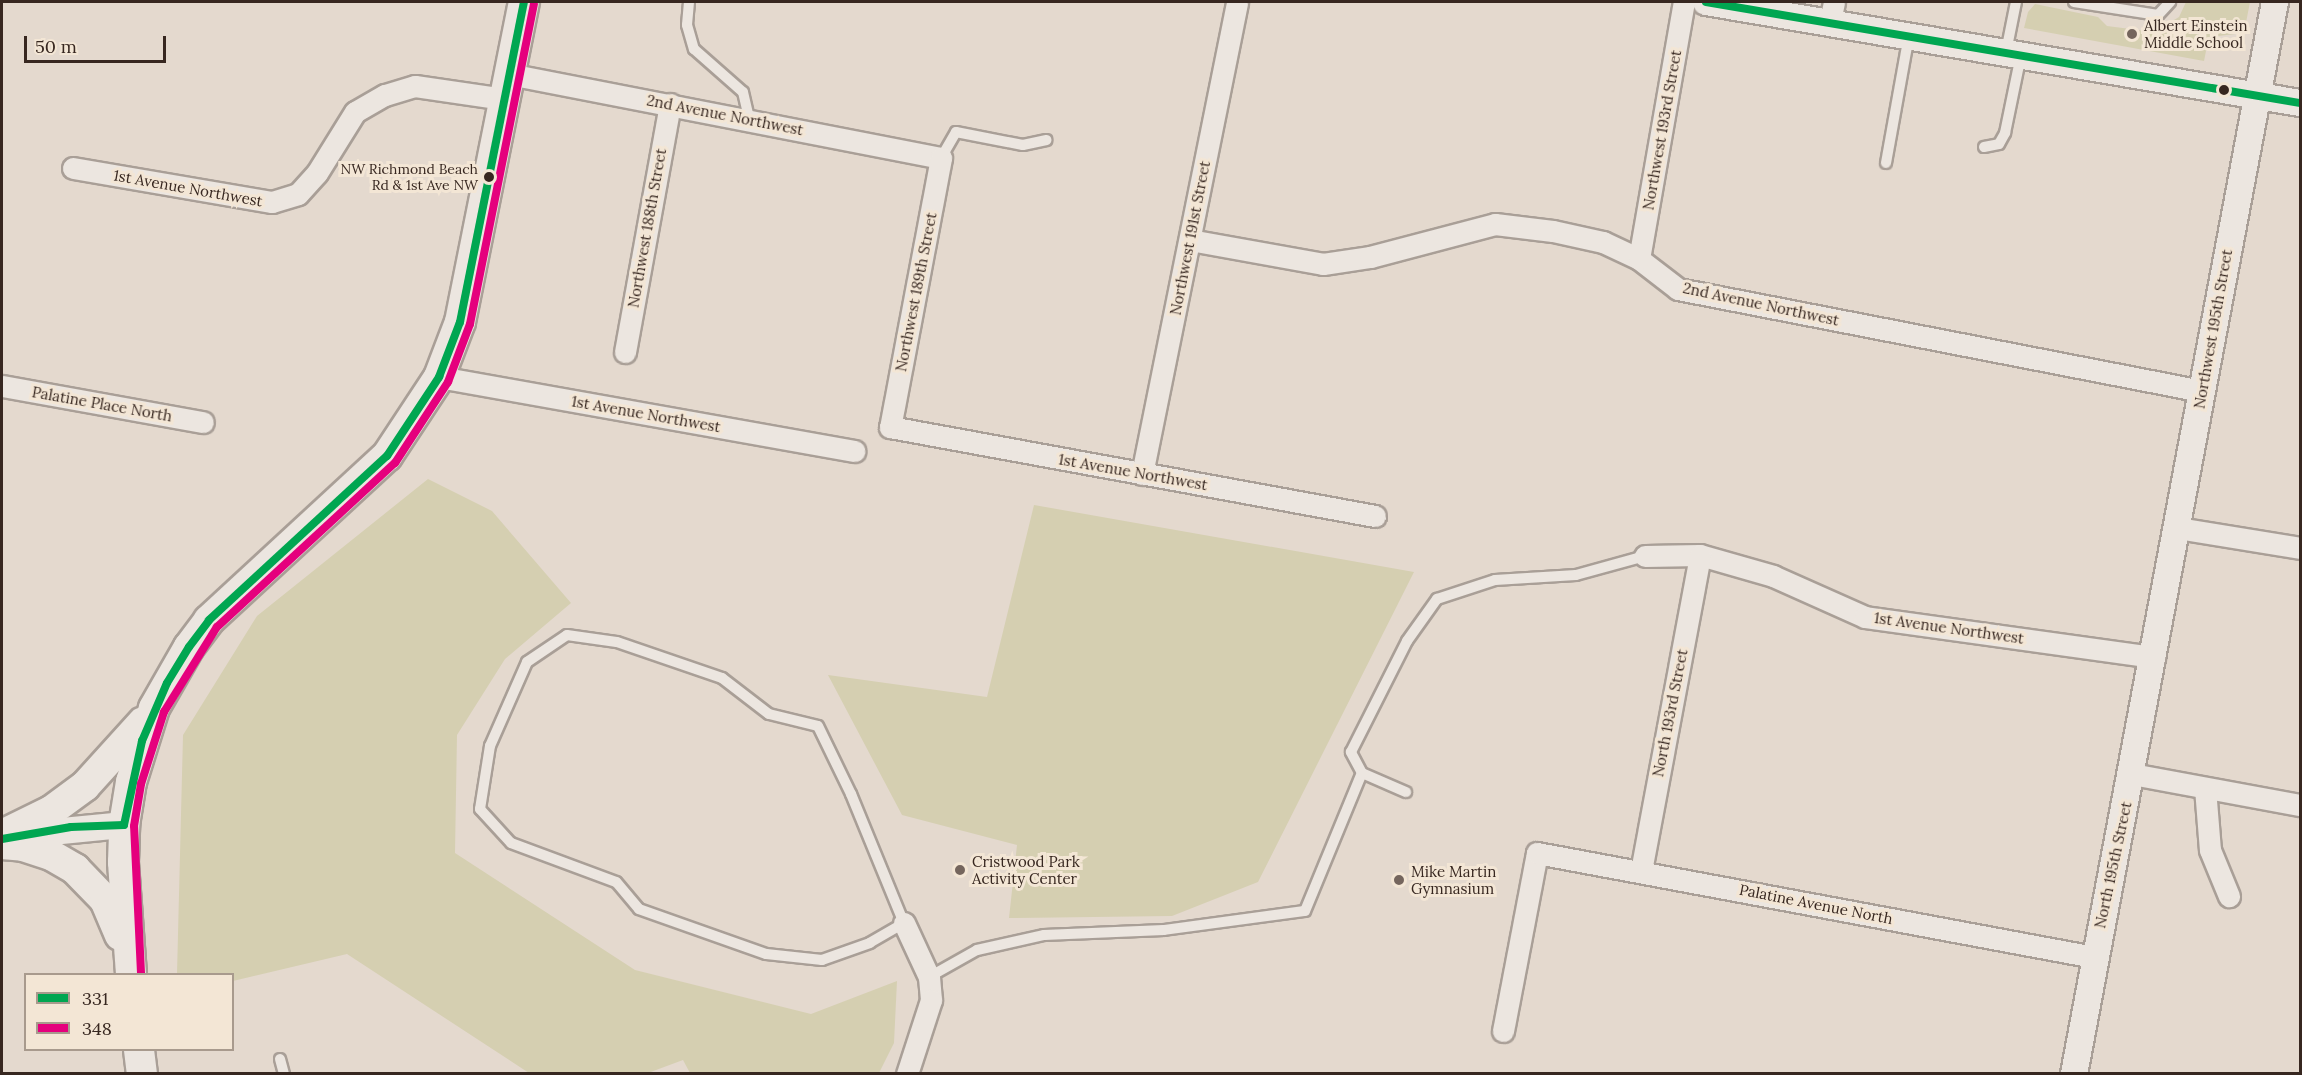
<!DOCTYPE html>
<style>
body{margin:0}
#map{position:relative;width:2302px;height:1075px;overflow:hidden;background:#e4d9ce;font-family:Lora,serif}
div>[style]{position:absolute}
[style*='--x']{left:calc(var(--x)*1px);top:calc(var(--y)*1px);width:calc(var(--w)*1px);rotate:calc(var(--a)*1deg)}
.green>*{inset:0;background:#d5cfb1}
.roads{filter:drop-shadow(2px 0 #a99f97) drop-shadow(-2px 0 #a99f97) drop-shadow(0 2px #a99f97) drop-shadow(0 -2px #a99f97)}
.service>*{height:10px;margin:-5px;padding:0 5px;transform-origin:5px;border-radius:5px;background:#ece6e0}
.minor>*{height:21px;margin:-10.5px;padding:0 10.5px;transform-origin:10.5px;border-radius:10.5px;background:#ece6e0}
.tertiary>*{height:26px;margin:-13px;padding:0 13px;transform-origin:13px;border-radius:13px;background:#ece6e0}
.secondary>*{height:30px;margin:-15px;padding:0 15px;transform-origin:15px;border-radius:15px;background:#ece6e0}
.bus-1>*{height:8px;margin:-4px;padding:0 4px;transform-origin:4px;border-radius:4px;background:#00a651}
.bus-2>*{height:8px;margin:-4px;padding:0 4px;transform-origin:4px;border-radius:4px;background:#e5007d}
.dots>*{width:16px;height:16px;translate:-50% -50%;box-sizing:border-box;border:3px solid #f3e6d5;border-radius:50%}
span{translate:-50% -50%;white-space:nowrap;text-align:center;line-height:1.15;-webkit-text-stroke:6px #f3e6d5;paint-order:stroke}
.bus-label{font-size:14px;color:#372720}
.right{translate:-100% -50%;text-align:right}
.poi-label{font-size:15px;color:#372720}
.left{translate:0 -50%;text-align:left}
.street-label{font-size:15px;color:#372720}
.frame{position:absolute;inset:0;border:3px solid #372720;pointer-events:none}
.legend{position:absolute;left:24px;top:973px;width:210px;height:78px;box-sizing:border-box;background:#f3e6d5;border:2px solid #a89a8d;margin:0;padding:8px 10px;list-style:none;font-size:18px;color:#372720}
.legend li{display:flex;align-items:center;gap:12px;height:30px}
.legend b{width:30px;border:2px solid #a89a8d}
.scale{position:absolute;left:24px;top:36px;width:142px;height:27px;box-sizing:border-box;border:3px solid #372720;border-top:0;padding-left:8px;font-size:18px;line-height:21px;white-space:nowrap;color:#372720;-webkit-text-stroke:4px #f3e6d5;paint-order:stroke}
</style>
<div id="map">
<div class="green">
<i style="clip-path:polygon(2186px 2px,2250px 2px,2244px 33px,2218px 36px,2206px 51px,2204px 61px,2024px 28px,2028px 12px,2035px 4px,2098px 17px,2107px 26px,2154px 32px,2179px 17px)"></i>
<i style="clip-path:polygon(428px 479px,492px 511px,571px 603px,505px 659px,457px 735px,455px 853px,635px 970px,811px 1014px,897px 981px,894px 1043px,879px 1073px,690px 1073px,683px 1060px,648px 1073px,529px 1073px,347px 954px,233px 981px,232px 974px,177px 974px,183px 735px,257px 616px)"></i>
<i style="clip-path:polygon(1034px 505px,1414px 572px,1258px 882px,1172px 916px,1009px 918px,1017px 845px,902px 815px,828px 675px,987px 697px)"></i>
</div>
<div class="roads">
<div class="service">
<i style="--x:689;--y:2;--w:23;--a:95"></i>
<i style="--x:687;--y:25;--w:25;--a:74"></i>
<i style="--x:694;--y:49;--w:65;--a:41.3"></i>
<i style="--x:743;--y:92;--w:28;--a:77"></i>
<i style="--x:2074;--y:2;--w:85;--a:8.8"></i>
<i style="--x:2158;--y:15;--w:18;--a:-47"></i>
<i style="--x:2006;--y:52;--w:51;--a:-78.7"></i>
<i style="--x:1984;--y:147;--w:15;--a:-11"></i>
<i style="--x:1999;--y:144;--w:13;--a:-61"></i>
<i style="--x:2005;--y:133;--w:80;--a:-78.4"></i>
<i style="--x:941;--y:158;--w:30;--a:-60"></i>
<i style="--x:956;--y:132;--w:68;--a:11"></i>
<i style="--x:1023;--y:145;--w:24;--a:-12"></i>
<i style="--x:1886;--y:163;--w:130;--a:-79.8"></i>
<i style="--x:567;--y:635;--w:50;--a:8"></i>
<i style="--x:617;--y:642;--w:111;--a:18.9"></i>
<i style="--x:722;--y:678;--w:59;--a:37.5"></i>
<i style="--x:769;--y:714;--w:50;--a:13.8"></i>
<i style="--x:818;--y:726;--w:76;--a:64.1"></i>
<i style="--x:851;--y:794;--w:139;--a:67.7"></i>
<i style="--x:904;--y:923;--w:39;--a:150"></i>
<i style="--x:870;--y:943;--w:51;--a:160.5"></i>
<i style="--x:822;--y:960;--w:56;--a:-173.9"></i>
<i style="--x:766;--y:954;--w:135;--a:-160.5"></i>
<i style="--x:639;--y:909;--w:35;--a:-130"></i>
<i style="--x:616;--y:882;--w:112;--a:-159.6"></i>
<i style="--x:511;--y:843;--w:46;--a:-132.4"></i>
<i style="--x:480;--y:809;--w:64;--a:-81"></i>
<i style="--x:490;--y:746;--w:92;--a:-66.2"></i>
<i style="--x:527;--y:662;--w:48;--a:-34"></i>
<i style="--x:1362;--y:773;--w:48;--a:23.4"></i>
<i style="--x:929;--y:977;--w:55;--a:-29.4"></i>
<i style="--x:977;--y:950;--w:69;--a:-12.6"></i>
<i style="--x:1044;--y:935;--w:120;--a:-2.4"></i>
<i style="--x:1164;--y:930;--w:142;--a:-7.7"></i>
<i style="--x:1305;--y:911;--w:149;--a:-67.6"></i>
<i style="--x:1362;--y:773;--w:24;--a:-118"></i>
<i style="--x:1351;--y:752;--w:124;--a:-63.2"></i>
<i style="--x:1407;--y:641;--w:52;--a:-54.5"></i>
<i style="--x:1437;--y:599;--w:61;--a:-18.1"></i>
<i style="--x:1495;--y:580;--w:81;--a:-3.5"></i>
<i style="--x:1576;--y:575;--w:72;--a:-15.4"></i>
<i style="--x:280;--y:1059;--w:16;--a:75"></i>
</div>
<div class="minor">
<i style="--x:1830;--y:21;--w:19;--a:-78"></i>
<i style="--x:509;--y:74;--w:440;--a:11"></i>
<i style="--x:941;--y:158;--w:274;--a:100.7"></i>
<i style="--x:890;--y:427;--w:493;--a:10.4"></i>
<i style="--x:73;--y:168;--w:202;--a:9.7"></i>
<i style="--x:272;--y:202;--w:27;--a:-17"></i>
<i style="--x:298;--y:194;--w:28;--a:-48"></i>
<i style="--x:317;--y:173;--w:72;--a:-58.1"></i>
<i style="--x:355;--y:112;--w:34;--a:-30"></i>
<i style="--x:385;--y:95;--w:31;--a:-17"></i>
<i style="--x:415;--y:86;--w:90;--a:8.3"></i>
<i style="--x:1190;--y:240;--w:135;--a:10.2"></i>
<i style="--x:1323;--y:264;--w:48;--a:-8.5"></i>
<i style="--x:1370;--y:257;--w:129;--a:-14.8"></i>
<i style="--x:1495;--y:224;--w:58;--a:6.9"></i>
<i style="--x:1553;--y:231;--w:51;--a:12.4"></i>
<i style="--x:1603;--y:242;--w:40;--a:25"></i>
<i style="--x:1639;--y:259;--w:49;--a:37.6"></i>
<i style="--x:1678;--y:289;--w:534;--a:11.02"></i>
<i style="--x:1639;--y:259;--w:261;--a:-80.1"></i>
<i style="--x:625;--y:352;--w:252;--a:-79.7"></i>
<i style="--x:439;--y:377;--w:422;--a:10.1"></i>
<i style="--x:2;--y:386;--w:204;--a:10.2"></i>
<i style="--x:1142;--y:474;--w:481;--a:-78.6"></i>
<i style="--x:2178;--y:528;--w:124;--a:9.3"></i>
<i style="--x:1645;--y:556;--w:55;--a:-1"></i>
<i style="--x:1700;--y:555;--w:76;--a:16"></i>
<i style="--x:1773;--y:576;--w:101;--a:24"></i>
<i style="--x:1865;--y:617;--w:292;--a:7.9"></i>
<i style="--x:2132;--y:774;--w:171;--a:10.5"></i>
<i style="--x:2205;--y:788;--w:62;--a:85.4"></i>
<i style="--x:2210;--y:850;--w:50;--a:67.6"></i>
<i style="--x:1641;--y:871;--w:321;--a:-79.4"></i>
<i style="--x:904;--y:923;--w:60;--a:65.2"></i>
<i style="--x:929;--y:977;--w:23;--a:85"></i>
<i style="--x:931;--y:1000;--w:78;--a:108"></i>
<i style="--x:1503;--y:1031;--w:181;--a:-79.2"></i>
<i style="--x:1537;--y:853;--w:567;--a:10.58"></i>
</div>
<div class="tertiary">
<i style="--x:1706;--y:2;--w:603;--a:9.65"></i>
<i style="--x:11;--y:836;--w:114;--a:-5.6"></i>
<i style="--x:2074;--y:1074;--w:1091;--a:-79.38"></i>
</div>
<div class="secondary">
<i style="--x:2;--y:835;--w:55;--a:-26.1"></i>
<i style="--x:51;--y:811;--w:42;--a:-36.3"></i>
<i style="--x:85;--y:786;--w:86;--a:-47.8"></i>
<i style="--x:2;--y:844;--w:21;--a:5"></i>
<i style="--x:23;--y:846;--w:29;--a:18"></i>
<i style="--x:51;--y:855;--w:28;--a:30"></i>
<i style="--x:75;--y:869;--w:43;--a:45.9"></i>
<i style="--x:105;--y:900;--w:38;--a:67"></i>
<i style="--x:131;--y:974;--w:112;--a:-94.1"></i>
<i style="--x:123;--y:862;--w:37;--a:-88"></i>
<i style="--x:124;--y:825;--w:44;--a:-80.8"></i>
<i style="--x:131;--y:782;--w:77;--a:-72.7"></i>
<i style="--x:154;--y:708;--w:70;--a:-60.2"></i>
<i style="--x:189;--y:647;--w:34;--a:-53"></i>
<i style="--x:209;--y:620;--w:242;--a:-42.7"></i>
<i style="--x:387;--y:456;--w:95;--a:-56.6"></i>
<i style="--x:439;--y:377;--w:59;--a:-69.1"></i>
<i style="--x:460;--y:322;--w:326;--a:-78.7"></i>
<i style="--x:139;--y:1050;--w:24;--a:83"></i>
</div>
</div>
<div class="bus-1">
<i style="--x:1706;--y:2;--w:603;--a:9.65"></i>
<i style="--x:2;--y:839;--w:70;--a:-9.9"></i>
<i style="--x:71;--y:827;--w:53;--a:-2.2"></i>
<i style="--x:124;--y:825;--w:86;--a:-77.9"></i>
<i style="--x:142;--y:741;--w:63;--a:-66.7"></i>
<i style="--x:167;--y:683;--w:42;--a:-58.6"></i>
<i style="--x:189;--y:647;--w:34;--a:-53"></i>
<i style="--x:209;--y:620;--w:242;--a:-42.7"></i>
<i style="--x:387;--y:456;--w:95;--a:-56.6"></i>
<i style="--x:439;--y:377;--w:59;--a:-69.1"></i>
<i style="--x:460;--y:322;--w:326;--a:-78.7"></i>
</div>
<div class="bus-2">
<i style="--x:141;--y:973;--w:147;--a:-92.7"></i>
<i style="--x:134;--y:826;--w:43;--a:-80.5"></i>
<i style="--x:141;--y:784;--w:76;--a:-72.3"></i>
<i style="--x:164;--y:712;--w:100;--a:-58.1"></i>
<i style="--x:217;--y:627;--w:242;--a:-42.7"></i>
<i style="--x:395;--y:463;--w:97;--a:-56.8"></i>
<i style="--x:448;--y:382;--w:62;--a:-69.2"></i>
<i style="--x:470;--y:324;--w:326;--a:-78.7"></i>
</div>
<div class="dots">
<i style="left:2132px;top:34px;background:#74655d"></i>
<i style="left:2224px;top:90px;background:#372720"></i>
<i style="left:489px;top:177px;background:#372720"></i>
<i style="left:960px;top:870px;background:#74655d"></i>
<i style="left:1399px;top:880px;background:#74655d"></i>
</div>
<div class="bus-label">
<span class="right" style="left:478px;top:177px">NW Richmond Beach<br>Rd &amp; 1st Ave NW</span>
</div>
<div class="poi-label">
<span class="left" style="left:2144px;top:34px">Albert Einstein<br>Middle School</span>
<span class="left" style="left:972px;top:870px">Cristwood Park<br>Activity Center</span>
<span class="left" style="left:1411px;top:880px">Mike Martin<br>Gymnasium</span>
</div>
<div class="street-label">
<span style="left:725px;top:115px;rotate:11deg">2nd Avenue Northwest</span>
<span style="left:1662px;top:130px;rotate:-80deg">Northwest 193rd Street</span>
<span style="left:188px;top:188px;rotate:10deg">1st Avenue Northwest</span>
<span style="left:647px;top:228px;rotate:-80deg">Northwest 188th Street</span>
<span style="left:1190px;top:238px;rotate:-79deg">Northwest 191st Street</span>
<span style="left:916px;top:292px;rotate:-79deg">Northwest 189th Street</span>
<span style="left:1761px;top:304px;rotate:12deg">2nd Avenue Northwest</span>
<span style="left:2213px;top:329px;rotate:-80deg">Northwest 195th Street</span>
<span style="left:102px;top:404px;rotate:10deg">Palatine Place North</span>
<span style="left:646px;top:414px;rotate:10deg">1st Avenue Northwest</span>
<span style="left:1133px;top:472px;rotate:10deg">1st Avenue Northwest</span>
<span style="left:1949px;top:628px;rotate:8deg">1st Avenue Northwest</span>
<span style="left:1670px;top:713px;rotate:-79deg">North 193rd Street</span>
<span style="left:2113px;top:865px;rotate:-78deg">North 195th Street</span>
<span style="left:1816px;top:904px;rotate:11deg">Palatine Avenue North</span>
</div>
<div class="frame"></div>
<ul class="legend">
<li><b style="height:8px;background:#00a651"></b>331</li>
<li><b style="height:8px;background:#e5007d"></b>348</li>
</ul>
<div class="scale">50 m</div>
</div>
